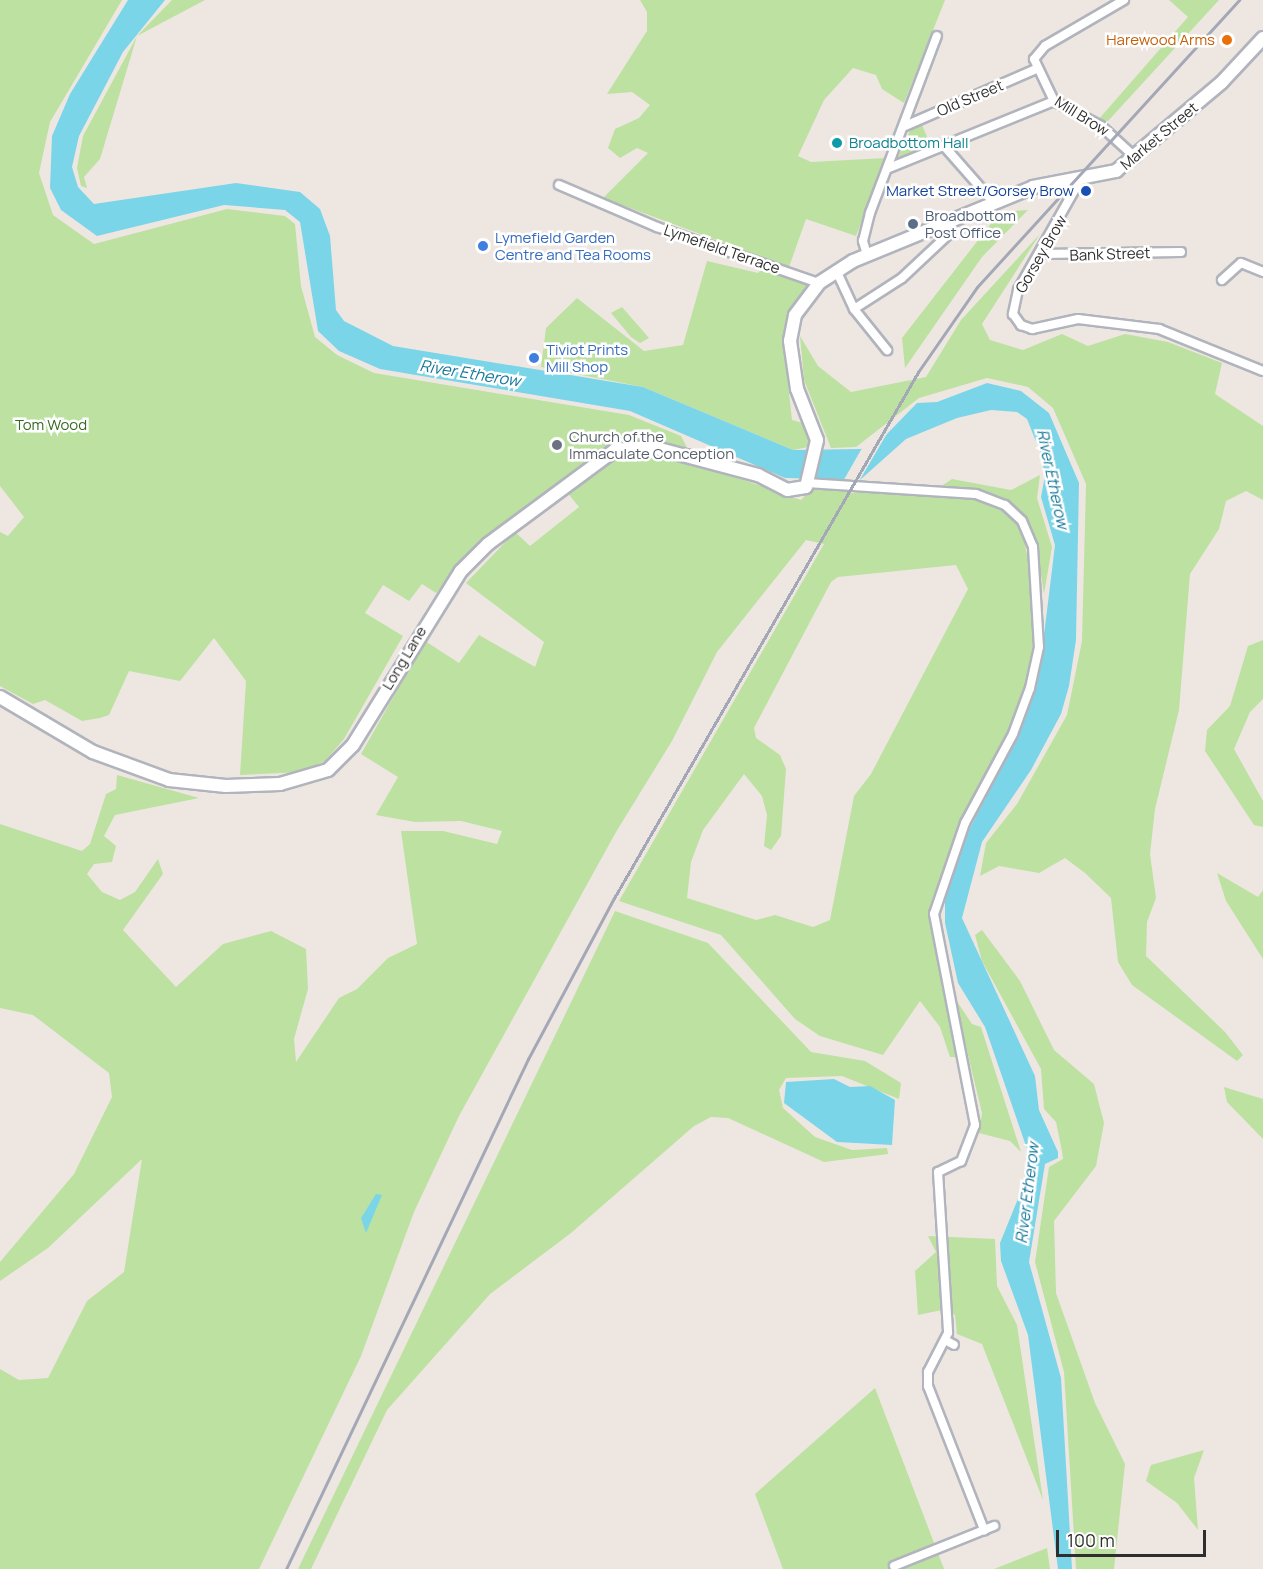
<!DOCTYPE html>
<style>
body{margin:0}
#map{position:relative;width:1263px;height:1569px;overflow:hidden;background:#eee7e1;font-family:Manrope,sans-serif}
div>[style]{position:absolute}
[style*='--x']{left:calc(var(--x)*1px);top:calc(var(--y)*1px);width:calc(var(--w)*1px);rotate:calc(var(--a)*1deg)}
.green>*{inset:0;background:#bce1a1}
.water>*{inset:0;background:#7bd5e9}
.pier>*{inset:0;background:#eee7e1}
.roads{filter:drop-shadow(2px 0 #b1b4bd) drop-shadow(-2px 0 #b1b4bd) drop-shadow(0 2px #b1b4bd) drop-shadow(0 -2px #b1b4bd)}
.street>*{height:8px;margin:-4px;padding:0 4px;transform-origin:4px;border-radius:4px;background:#fff}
.secondary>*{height:12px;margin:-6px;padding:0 6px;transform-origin:6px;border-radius:6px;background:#fff}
.rail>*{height:3px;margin:-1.5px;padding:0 1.5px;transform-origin:1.5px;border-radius:1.5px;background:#a4a8b6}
.dots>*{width:16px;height:16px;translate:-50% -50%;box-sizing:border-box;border:3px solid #fff;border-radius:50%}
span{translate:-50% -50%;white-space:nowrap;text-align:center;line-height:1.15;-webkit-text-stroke:5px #fff;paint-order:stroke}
.food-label{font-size:15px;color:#c56008}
.right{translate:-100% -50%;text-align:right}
.street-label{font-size:15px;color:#2e2e2e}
.culture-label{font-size:15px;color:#0d838f}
.left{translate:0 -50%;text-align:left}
.transit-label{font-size:15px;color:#164399}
.service-label{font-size:15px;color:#4e5e75}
.shop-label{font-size:15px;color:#366cbe}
.park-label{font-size:15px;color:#356920}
.worship-label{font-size:15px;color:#5b616d}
.water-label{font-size:16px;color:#15779a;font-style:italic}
.scale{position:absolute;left:1056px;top:1530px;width:150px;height:27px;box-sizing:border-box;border:3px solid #2e2e2e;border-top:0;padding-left:8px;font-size:18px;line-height:21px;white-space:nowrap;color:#2e2e2e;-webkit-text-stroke:4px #fff;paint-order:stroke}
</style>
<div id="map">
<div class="green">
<i style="clip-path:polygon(evenodd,0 0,122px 0,50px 122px,39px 173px,53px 215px,94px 244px,227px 209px,285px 216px,295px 224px,301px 286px,315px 337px,337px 355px,374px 373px,629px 415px,681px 436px,695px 463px,801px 500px,814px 486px,852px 493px,934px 491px,952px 479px,1011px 490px,1040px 475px,1037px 498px,1052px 547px,1044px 594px,1036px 543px,1022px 531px,1037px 601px,1028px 687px,1010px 734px,962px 822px,931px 913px,957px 1057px,950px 1057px,940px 1027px,920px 1001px,883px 1055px,820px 1036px,795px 1019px,721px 935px,619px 901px,824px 544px,806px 540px,717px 652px,672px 741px,616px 832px,459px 1116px,414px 1212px,361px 1356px,259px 1569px,0 1569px,0 1369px,19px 1380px,48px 1378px,87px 1301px,124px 1272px,142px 1159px,48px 1248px,0 1281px,0 1262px,74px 1174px,112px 1097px,109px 1073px,33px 1015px,0 1008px,0 824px,82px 851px,90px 844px,106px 794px,116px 789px,117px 775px,199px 798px,115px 815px,104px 836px,116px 846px,112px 862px,94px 864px,87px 874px,102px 892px,120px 900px,135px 892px,158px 859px,163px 874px,123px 930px,176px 987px,223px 944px,271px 931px,306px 949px,308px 989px,294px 1039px,296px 1062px,339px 998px,357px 989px,388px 958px,417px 944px,401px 831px,443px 831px,497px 844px,502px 831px,461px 821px,415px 822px,376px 815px,398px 777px,361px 754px,425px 641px,459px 663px,479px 635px,535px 667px,544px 642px,466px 583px,515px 532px,530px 546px,579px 507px,561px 485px,467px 556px,436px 593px,422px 584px,409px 601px,383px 585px,365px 613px,403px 636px,344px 739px,325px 761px,302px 772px,240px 775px,246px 681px,214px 638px,180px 681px,129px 671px,109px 715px,100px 718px,82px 721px,45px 700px,33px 704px,0 686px,0 532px,8px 536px,24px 517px,0 486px,0 0,956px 565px,968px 589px,871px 774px,854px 796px,830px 920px,813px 927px,775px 915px,756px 920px,687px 898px,691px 862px,703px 830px,744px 774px,762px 796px,767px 815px,764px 846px,771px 850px,781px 836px,786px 769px,780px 755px,756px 738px,754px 728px,831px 582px,838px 577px,956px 565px)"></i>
<i style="clip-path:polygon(172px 0,205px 0,137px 36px,100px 159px,84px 177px,87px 188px,81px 186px,77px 168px,83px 136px,137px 36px)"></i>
<i style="clip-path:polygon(640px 0,945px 0,904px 103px,882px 89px,876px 75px,853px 68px,824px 100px,798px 156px,811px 162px,886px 158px,856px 236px,806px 219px,789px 267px,603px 198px,648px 153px,637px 148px,620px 158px,608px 148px,615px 129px,639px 118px,650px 105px,632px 92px,607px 94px,647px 31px,647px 12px)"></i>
<i style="clip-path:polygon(1169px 0,1219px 0,1108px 121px,1098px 120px,1188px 17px)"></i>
<i style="clip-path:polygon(922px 125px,931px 146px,898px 158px,910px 130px)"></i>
<i style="clip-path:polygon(1028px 210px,982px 257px,905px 368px,902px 338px,1000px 212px)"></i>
<i style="clip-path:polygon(1040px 234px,982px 324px,990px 340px,1023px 350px,1062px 334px,1088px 346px,1125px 334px,1168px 342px,1222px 363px,1215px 394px,1263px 426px,1263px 500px,1246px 491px,1226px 501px,1219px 529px,1190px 574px,1179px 710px,1155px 809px,1150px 854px,1156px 898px,1147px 922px,1146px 956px,1225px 1032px,1243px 1055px,1237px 1061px,1132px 985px,1118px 962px,1111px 898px,1085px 873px,1065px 858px,1039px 873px,999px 866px,980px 876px,986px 843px,1017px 804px,1067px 715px,1082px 641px,1086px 484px,1053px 408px,1028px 387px,987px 378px,919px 398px,856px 447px,831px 448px,804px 380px,800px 336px,818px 366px,851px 392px,926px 377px,961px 320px)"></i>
<i style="clip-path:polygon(707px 261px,758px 273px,763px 268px,808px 285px,788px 316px,784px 348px,792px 420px,803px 423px,813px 446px,793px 450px,643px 387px,541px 367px,546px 328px,577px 298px,644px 351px,683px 345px)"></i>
<i style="clip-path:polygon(622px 307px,649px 338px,640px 343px,631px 337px,611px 313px)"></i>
<i style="clip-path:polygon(1263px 640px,1263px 699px,1250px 712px,1234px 749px,1263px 801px,1263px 827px,1254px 825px,1205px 751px,1207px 730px,1230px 706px,1248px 646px)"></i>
<i style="clip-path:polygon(1217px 873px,1258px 897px,1263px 890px,1263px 959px,1226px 901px)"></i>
<i style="clip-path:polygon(615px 911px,708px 943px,811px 1052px,865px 1061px,901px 1083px,899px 1099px,842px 1076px,786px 1078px,779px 1090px,783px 1108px,815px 1137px,852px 1150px,887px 1148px,888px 1154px,824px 1162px,728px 1118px,711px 1117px,694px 1126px,571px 1233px,490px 1294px,387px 1410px,311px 1569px,298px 1569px)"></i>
<i style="clip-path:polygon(982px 930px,1020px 981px,1054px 1050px,1094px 1084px,1104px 1123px,1096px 1166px,1054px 1221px,1056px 1293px,1095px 1403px,1125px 1464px,1114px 1569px,1076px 1569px,1064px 1372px,1035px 1262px,1049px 1167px,1063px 1159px,1062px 1151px,1056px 1122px,1044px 1109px,1041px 1069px,982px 961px,975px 935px)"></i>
<i style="clip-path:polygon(954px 997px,972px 1024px,981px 1027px,1021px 1152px,1010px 1141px,979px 1133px,982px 1113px)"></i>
<i style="clip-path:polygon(1224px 1087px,1263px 1099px,1263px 1139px,1227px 1102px)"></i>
<i style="clip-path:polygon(928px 1236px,995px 1239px,997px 1286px,1017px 1325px,1043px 1500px,982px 1344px,957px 1334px,955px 1315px,942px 1310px,918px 1315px,915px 1271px,936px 1252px)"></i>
<i style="clip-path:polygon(875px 1388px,944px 1569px,783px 1569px,755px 1494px)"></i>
<i style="clip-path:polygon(1204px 1450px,1194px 1478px,1198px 1530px,1177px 1503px,1146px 1481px,1151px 1465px)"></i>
<i style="clip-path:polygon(1047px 1548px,1050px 1569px,994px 1569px)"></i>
</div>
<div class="water">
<i style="clip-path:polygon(128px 0,165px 0,123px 52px,79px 136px,72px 167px,78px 187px,94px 204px,236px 183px,300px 192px,320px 209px,330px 236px,336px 310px,344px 321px,393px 346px,643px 387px,793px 450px,861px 449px,885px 436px,917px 403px,937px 402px,987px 383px,1021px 391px,1049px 413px,1079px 483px,1076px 640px,1069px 686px,1061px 714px,1031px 770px,982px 842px,962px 918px,1035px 1076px,1039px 1110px,1058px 1152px,1058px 1158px,1045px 1164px,1029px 1262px,1061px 1378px,1072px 1569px,1058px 1569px,1028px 1335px,1001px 1261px,1000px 1243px,1024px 1184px,1027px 1149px,985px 1027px,958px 983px,945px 923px,945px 878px,1026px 717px,1039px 676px,1055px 545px,1041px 497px,1045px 476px,1041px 454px,1027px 419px,1017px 412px,991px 410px,957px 418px,906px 439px,860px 480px,785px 478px,630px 411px,380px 369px,339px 351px,318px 331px,300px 222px,285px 210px,224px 205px,97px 236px,61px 210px,50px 188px,52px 136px,70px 94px)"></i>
<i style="clip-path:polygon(834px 1079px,850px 1087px,870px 1086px,895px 1100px,892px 1145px,837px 1142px,784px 1103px,786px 1082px)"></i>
<i style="clip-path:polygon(376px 1194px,382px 1195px,366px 1233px,361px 1218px)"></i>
</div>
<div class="pier">
<i style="clip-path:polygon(892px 425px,858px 483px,842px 483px,865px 443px)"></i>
</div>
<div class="roads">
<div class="street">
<i style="--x:1124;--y:0;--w:91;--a:149.8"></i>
<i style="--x:1045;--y:46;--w:17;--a:130"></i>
<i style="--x:1034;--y:59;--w:47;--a:64.5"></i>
<i style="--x:1054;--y:101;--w:53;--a:28"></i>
<i style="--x:1101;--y:126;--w:47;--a:42.4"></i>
<i style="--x:905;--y:126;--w:143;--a:-23.5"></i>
<i style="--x:944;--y:146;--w:76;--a:48.7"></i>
<i style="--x:889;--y:168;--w:178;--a:-22.1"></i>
<i style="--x:1079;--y:182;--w:124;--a:119.5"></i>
<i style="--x:1018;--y:290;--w:25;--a:102"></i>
<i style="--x:1013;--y:314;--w:14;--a:54"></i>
<i style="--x:1021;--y:325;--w:12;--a:20"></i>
<i style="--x:1032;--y:329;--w:47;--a:-12.3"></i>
<i style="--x:1078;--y:319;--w:82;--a:7"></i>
<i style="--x:1159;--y:329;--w:112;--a:22"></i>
<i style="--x:559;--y:185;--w:107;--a:23.2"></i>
<i style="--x:657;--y:227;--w:171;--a:19.1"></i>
<i style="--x:1040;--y:254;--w:141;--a:-0.8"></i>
<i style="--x:867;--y:255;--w:15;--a:-106"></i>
<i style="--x:863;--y:241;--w:29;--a:-76"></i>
<i style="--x:870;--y:213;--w:189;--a:-69.3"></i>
<i style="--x:836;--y:270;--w:43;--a:65.2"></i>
<i style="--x:854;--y:309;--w:53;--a:51.2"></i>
<i style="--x:1222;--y:280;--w:25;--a:-42"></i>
<i style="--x:1241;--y:263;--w:24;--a:22"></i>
<i style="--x:854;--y:309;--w:57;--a:-32.9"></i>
<i style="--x:902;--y:278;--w:66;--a:-43.2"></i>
<i style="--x:950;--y:233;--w:13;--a:-81"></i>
<i style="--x:807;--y:483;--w:169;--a:3.7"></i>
<i style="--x:976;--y:494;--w:31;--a:21"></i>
<i style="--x:1005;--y:505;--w:23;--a:43"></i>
<i style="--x:1022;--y:521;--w:28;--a:67"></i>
<i style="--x:1033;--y:547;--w:100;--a:86.6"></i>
<i style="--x:1039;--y:647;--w:42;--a:102.4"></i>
<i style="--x:1030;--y:688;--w:49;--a:110.3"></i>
<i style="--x:1013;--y:734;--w:101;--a:118.3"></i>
<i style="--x:965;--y:823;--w:96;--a:108.8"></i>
<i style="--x:934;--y:914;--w:215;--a:79"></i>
<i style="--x:975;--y:1125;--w:39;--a:111"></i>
<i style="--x:961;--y:1161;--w:25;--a:154"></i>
<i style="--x:938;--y:1172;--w:161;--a:86.4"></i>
<i style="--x:948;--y:1333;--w:44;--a:117.1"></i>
<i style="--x:928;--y:1372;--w:14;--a:90"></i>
<i style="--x:928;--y:1386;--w:155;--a:68.7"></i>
<i style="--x:945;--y:1340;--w:10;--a:29"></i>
<i style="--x:894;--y:1566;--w:108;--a:-21.8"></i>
</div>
<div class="secondary">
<i style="--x:0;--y:697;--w:108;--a:30.6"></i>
<i style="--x:93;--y:752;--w:81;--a:20.2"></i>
<i style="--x:169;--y:780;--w:57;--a:6"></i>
<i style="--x:226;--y:786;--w:54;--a:-2.1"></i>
<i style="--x:280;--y:784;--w:50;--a:-16.3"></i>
<i style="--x:328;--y:770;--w:35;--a:-45"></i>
<i style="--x:353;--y:745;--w:205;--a:-58.2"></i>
<i style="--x:461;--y:571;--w:38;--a:-45"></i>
<i style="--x:488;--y:544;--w:158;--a:-36.5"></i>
<i style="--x:615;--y:450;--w:37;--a:-5"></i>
<i style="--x:652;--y:447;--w:110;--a:14.8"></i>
<i style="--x:758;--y:475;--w:33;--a:27"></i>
<i style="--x:787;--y:490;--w:19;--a:-9"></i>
<i style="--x:806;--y:487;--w:48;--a:-76.8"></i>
<i style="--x:817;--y:440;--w:55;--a:-111.4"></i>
<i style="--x:797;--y:389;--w:49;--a:-98.3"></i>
<i style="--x:790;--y:341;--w:26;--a:-79"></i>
<i style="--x:795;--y:315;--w:40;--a:-53"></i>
<i style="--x:819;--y:283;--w:40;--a:-32.9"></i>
<i style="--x:853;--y:261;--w:195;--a:-22.3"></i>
<i style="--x:1033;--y:187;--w:85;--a:-10.9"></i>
<i style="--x:1116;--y:171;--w:138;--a:-40"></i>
<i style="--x:1222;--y:82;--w:60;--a:-47"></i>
</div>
</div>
<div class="rail">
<i style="--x:286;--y:1569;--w:565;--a:-64.62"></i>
<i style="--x:528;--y:1059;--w:183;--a:-61.9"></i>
<i style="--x:614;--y:898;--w:608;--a:-59.97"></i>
<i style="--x:918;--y:372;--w:103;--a:-55.2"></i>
<i style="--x:977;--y:287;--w:389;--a:-47.6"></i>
</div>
<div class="dots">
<i style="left:1227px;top:40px;background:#e8710a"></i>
<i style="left:837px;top:143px;background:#0f9aa8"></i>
<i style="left:1086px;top:191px;background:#1a4fb4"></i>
<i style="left:913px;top:224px;background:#5c6f8a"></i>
<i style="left:483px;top:246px;background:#3f7fe0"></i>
<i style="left:534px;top:358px;background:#3f7fe0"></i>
<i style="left:557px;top:445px;background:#6b7280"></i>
</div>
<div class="food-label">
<span class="right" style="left:1215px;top:40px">Harewood Arms</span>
</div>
<div class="street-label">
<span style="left:970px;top:98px;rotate:-23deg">Old Street</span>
<span style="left:1082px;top:116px;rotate:32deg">Mill Brow</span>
<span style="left:1159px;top:136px;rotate:-40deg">Market Street</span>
<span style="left:722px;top:249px;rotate:19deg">Lymefield Terrace</span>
<span style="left:1041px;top:254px;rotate:-60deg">Gorsey Brow</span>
<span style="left:1110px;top:254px;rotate:-2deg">Bank Street</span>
<span style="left:404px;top:658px;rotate:-59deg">Long Lane</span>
</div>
<div class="culture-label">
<span class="left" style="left:849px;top:143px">Broadbottom Hall</span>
</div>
<div class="transit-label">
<span class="right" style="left:1074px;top:191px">Market Street/Gorsey Brow</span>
</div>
<div class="service-label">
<span class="left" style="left:925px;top:224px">Broadbottom<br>Post Office</span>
</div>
<div class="shop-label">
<span class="left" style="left:495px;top:246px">Lymefield Garden<br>Centre and Tea Rooms</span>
<span class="left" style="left:546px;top:358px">Tiviot Prints<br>Mill Shop</span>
</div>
<div class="park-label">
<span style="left:51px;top:425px">Tom Wood</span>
</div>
<div class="worship-label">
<span class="left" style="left:569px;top:445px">Church of the<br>Immaculate Conception</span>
</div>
<div class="water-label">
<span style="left:470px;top:373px;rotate:9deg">River Etherow</span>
<span style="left:1053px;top:479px;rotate:78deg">River Etherow</span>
<span style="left:1027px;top:1193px;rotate:-83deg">River Etherow</span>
</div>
<div class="scale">100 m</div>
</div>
